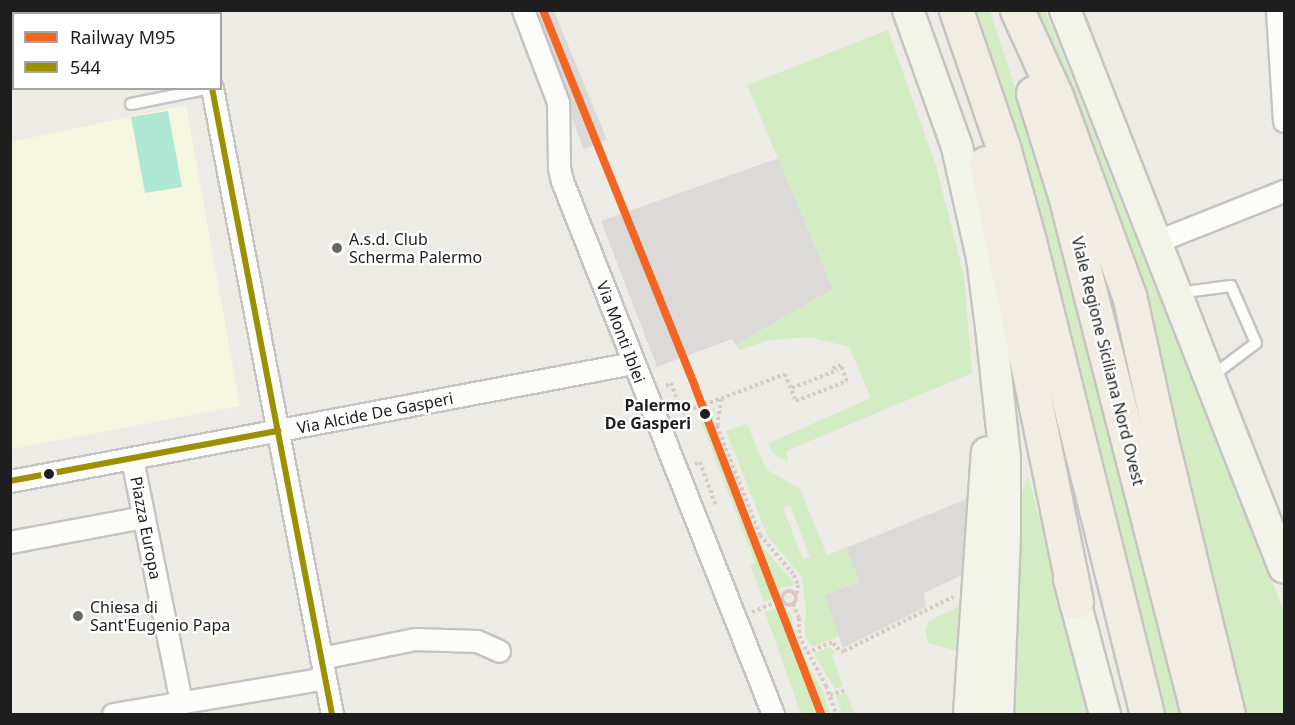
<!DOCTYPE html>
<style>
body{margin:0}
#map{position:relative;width:1295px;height:725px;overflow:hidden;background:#ecebe6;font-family:"Noto Sans",sans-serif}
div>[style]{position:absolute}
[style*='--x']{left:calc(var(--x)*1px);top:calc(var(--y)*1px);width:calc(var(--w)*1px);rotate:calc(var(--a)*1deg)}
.residential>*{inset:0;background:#dbdad8}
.education>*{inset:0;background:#f4f6e0}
.grass>*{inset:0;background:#d4ecc3}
.pitch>*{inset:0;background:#afe7d5}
.path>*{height:4px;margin-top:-2px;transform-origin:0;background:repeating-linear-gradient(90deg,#d7cac5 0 3px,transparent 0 6px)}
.path>.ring{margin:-2px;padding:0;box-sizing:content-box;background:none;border:4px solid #d7cac5;border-radius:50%}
.roads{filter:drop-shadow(2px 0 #c5c4c2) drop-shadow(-2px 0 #c5c4c2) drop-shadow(0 2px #c5c4c2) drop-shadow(0 -2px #c5c4c2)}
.lane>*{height:10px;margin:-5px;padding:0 5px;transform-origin:5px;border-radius:5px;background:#fcfcfb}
.street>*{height:21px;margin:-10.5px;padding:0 10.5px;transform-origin:10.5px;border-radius:10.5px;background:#fcfcfb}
.secondary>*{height:30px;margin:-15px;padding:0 15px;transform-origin:15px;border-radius:15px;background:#f2f4e9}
.primary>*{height:33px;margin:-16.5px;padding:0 16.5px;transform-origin:16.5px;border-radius:16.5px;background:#f1ede3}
.bus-1>*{height:6px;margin:-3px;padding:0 3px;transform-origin:3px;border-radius:3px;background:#9c8f00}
.rail-1>*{height:8px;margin:-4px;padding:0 4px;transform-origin:4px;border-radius:4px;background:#f26522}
.dots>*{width:16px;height:16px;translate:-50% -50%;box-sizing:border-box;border:3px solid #fff;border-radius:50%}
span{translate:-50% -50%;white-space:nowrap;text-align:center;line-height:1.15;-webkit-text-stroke:4.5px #fff;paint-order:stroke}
.poi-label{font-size:16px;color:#1e1e1e}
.left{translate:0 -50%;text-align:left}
.street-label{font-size:16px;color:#1e1e1e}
.stop-label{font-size:16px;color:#1e1e1e;font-weight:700}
.right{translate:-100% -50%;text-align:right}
.frame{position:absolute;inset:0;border:12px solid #1e1e1e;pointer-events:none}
.legend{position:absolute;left:12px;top:12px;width:210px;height:78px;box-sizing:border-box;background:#fff;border:2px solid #a5a5a5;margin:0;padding:8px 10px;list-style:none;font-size:18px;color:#1e1e1e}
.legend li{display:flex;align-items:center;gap:12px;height:30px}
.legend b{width:30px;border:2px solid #a5a5a5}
</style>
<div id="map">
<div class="residential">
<i style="clip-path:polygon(550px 11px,554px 11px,607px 140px,584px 149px,533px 17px)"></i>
<i style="clip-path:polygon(779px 158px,833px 289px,736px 345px,732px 339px,657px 367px,601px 221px)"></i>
<i style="clip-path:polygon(967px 499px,962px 575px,924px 593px,926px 607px,843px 648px,824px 595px,859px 582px,846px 548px)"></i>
</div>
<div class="education">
<i style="clip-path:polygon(186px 105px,240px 406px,11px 449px,10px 142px)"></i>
</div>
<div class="grass">
<i style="clip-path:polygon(974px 11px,990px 11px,1040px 163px,1183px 714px,1164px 714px,1025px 167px)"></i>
<i style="clip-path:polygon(1031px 11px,1045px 11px,1284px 612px,1284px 714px,1239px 714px)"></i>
<i style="clip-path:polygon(888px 30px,936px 166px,964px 276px,972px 373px,786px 451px,788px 462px,773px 454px,769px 443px,871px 398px,849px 347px,810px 337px,770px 340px,739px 350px,736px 345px,833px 289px,747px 85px)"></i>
<i style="clip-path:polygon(715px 407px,713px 427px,753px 532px,764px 549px,793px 581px,793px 586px,781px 587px,776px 597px,764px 602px,750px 565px,755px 563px,698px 414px)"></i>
<i style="clip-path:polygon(evenodd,747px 424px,766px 469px,800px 489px,827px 555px,846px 548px,859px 582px,824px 595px,839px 636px,812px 647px,805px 635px,806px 610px,802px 577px,768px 537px,726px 431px,747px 424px,790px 505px,810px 557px,803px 560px,783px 508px,790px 505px)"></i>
<i style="clip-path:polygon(1028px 477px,1095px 714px,1012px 714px,1021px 495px)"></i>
<i style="clip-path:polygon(960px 606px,957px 651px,928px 643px,925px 630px,929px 621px)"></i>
<i style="clip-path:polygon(777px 608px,791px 613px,795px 640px,822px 690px,830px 714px,801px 714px,765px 612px)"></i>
<i style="clip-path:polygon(829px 647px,835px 652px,832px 655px,843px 686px,835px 689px,815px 656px,816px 652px)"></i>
<i style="clip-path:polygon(846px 692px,854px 714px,842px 714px,836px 696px)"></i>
</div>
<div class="pitch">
<i style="clip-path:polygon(168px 111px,182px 187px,145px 193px,131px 117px)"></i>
</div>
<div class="path">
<i style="--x:666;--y:386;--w:6;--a:-31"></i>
<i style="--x:671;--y:383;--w:32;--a:70"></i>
<i style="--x:682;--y:413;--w:110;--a:-20.7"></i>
<i style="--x:785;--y:374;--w:29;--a:68"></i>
<i style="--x:796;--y:401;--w:55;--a:-21.4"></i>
<i style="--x:847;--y:381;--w:17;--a:-111"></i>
<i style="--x:841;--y:365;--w:9;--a:159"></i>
<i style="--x:792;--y:388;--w:49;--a:-21.4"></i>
<i style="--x:721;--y:399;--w:27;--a:98"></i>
<i style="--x:717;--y:426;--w:117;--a:68.5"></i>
<i style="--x:760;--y:535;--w:52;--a:49.6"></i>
<i style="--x:794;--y:575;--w:11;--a:68"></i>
<i style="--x:798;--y:585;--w:11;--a:100"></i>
<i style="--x:695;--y:464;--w:5;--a:-22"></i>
<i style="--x:700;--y:462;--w:47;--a:70"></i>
<i class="ring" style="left:782px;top:591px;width:10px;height:10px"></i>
<i style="--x:793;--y:604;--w:15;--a:67"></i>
<i style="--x:799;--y:618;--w:18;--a:90"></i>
<i style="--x:799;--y:636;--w:57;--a:61.6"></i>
<i style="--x:826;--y:686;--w:30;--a:70"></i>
<i style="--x:752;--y:612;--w:32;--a:-22"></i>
<i style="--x:807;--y:653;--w:24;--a:-24"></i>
<i style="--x:829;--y:643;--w:4;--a:0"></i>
<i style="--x:833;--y:643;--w:12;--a:48"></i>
<i style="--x:841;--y:652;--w:3;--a:-18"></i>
<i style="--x:844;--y:651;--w:122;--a:-26.4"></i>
<i style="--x:830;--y:695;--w:16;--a:-18"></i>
</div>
<div class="roads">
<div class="lane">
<i style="--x:131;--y:104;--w:82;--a:-11.3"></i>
<i style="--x:1178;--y:293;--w:53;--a:-7.5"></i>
<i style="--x:1231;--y:286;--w:62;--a:66.3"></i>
<i style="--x:1256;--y:343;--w:55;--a:143.1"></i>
</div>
<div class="street">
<i style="--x:197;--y:10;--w:4;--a:76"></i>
<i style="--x:523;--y:10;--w:98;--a:69.2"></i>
<i style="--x:558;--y:102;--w:66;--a:89.1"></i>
<i style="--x:559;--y:168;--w:13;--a:77"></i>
<i style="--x:562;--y:181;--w:573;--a:68.4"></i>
<i style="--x:1277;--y:10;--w:111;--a:86.4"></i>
<i style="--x:16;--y:14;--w:16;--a:-14"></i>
<i style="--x:212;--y:88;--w:637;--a:79.15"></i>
<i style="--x:1155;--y:242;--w:139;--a:-21.6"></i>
<i style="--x:132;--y:459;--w:249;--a:78.6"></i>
<i style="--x:10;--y:481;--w:634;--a:-10.73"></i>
<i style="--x:10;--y:542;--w:136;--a:-10.6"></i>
<i style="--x:321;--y:658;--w:96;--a:-11.4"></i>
<i style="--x:415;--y:639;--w:62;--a:1.8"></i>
<i style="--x:477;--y:641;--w:24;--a:24"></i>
<i style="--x:113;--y:714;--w:215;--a:-9.6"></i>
</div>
<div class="secondary">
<i style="--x:908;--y:10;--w:145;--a:70.3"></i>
<i style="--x:957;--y:147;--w:114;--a:77.3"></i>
<i style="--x:982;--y:258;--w:70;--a:82.6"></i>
<i style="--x:991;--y:327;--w:132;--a:83.9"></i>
<i style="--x:1005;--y:458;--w:76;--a:90"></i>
<i style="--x:1005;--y:534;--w:180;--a:92.2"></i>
<i style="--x:1065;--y:10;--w:599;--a:68.57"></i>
<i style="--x:1069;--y:579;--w:140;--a:75.1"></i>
<i style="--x:969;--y:714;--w:262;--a:-86.1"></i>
</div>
<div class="primary">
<i style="--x:956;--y:10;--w:145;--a:71.1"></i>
<i style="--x:1003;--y:147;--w:98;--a:74.5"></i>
<i style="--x:1029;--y:241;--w:487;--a:76"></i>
<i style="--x:1017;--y:10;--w:94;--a:65.6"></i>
<i style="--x:1056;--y:96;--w:212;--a:69.9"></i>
<i style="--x:1129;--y:295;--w:144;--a:77.6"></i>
<i style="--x:1160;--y:436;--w:286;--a:76.3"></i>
<i style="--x:1033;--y:93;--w:107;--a:72.6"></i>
<i style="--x:1065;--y:195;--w:536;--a:75.63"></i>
<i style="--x:986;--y:163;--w:448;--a:78.4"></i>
</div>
</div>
<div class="bus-1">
<i style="--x:212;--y:88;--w:637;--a:79.15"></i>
<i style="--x:10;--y:481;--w:273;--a:-10.6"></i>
</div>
<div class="rail-1">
<i style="--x:543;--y:10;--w:406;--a:68"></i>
<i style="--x:695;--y:387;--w:350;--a:68.9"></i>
</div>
<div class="dots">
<i style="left:337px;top:248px;background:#666664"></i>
<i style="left:705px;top:414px;background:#1e1e1e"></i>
<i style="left:49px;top:474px;background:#1e1e1e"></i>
<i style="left:78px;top:616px;background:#666664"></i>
</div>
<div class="poi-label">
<span class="left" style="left:349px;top:248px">A.s.d. Club<br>Scherma Palermo</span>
<span class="left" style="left:90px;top:616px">Chiesa di<br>Sant'Eugenio Papa</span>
</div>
<div class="street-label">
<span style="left:621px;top:332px;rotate:69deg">Via Monti Iblei</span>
<span style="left:1108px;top:361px;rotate:76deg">Viale Regione Siciliana Nord Ovest</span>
<span style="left:375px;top:413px;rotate:-11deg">Via Alcide De Gasperi</span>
<span style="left:146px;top:528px;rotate:79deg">Piazza Europa</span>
</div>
<div class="stop-label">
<span class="right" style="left:691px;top:414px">Palermo<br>De Gasperi</span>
</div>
<div class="frame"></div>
<ul class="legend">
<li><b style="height:8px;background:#f26522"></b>Railway M95</li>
<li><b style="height:8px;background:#9c8f00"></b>544</li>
</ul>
</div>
